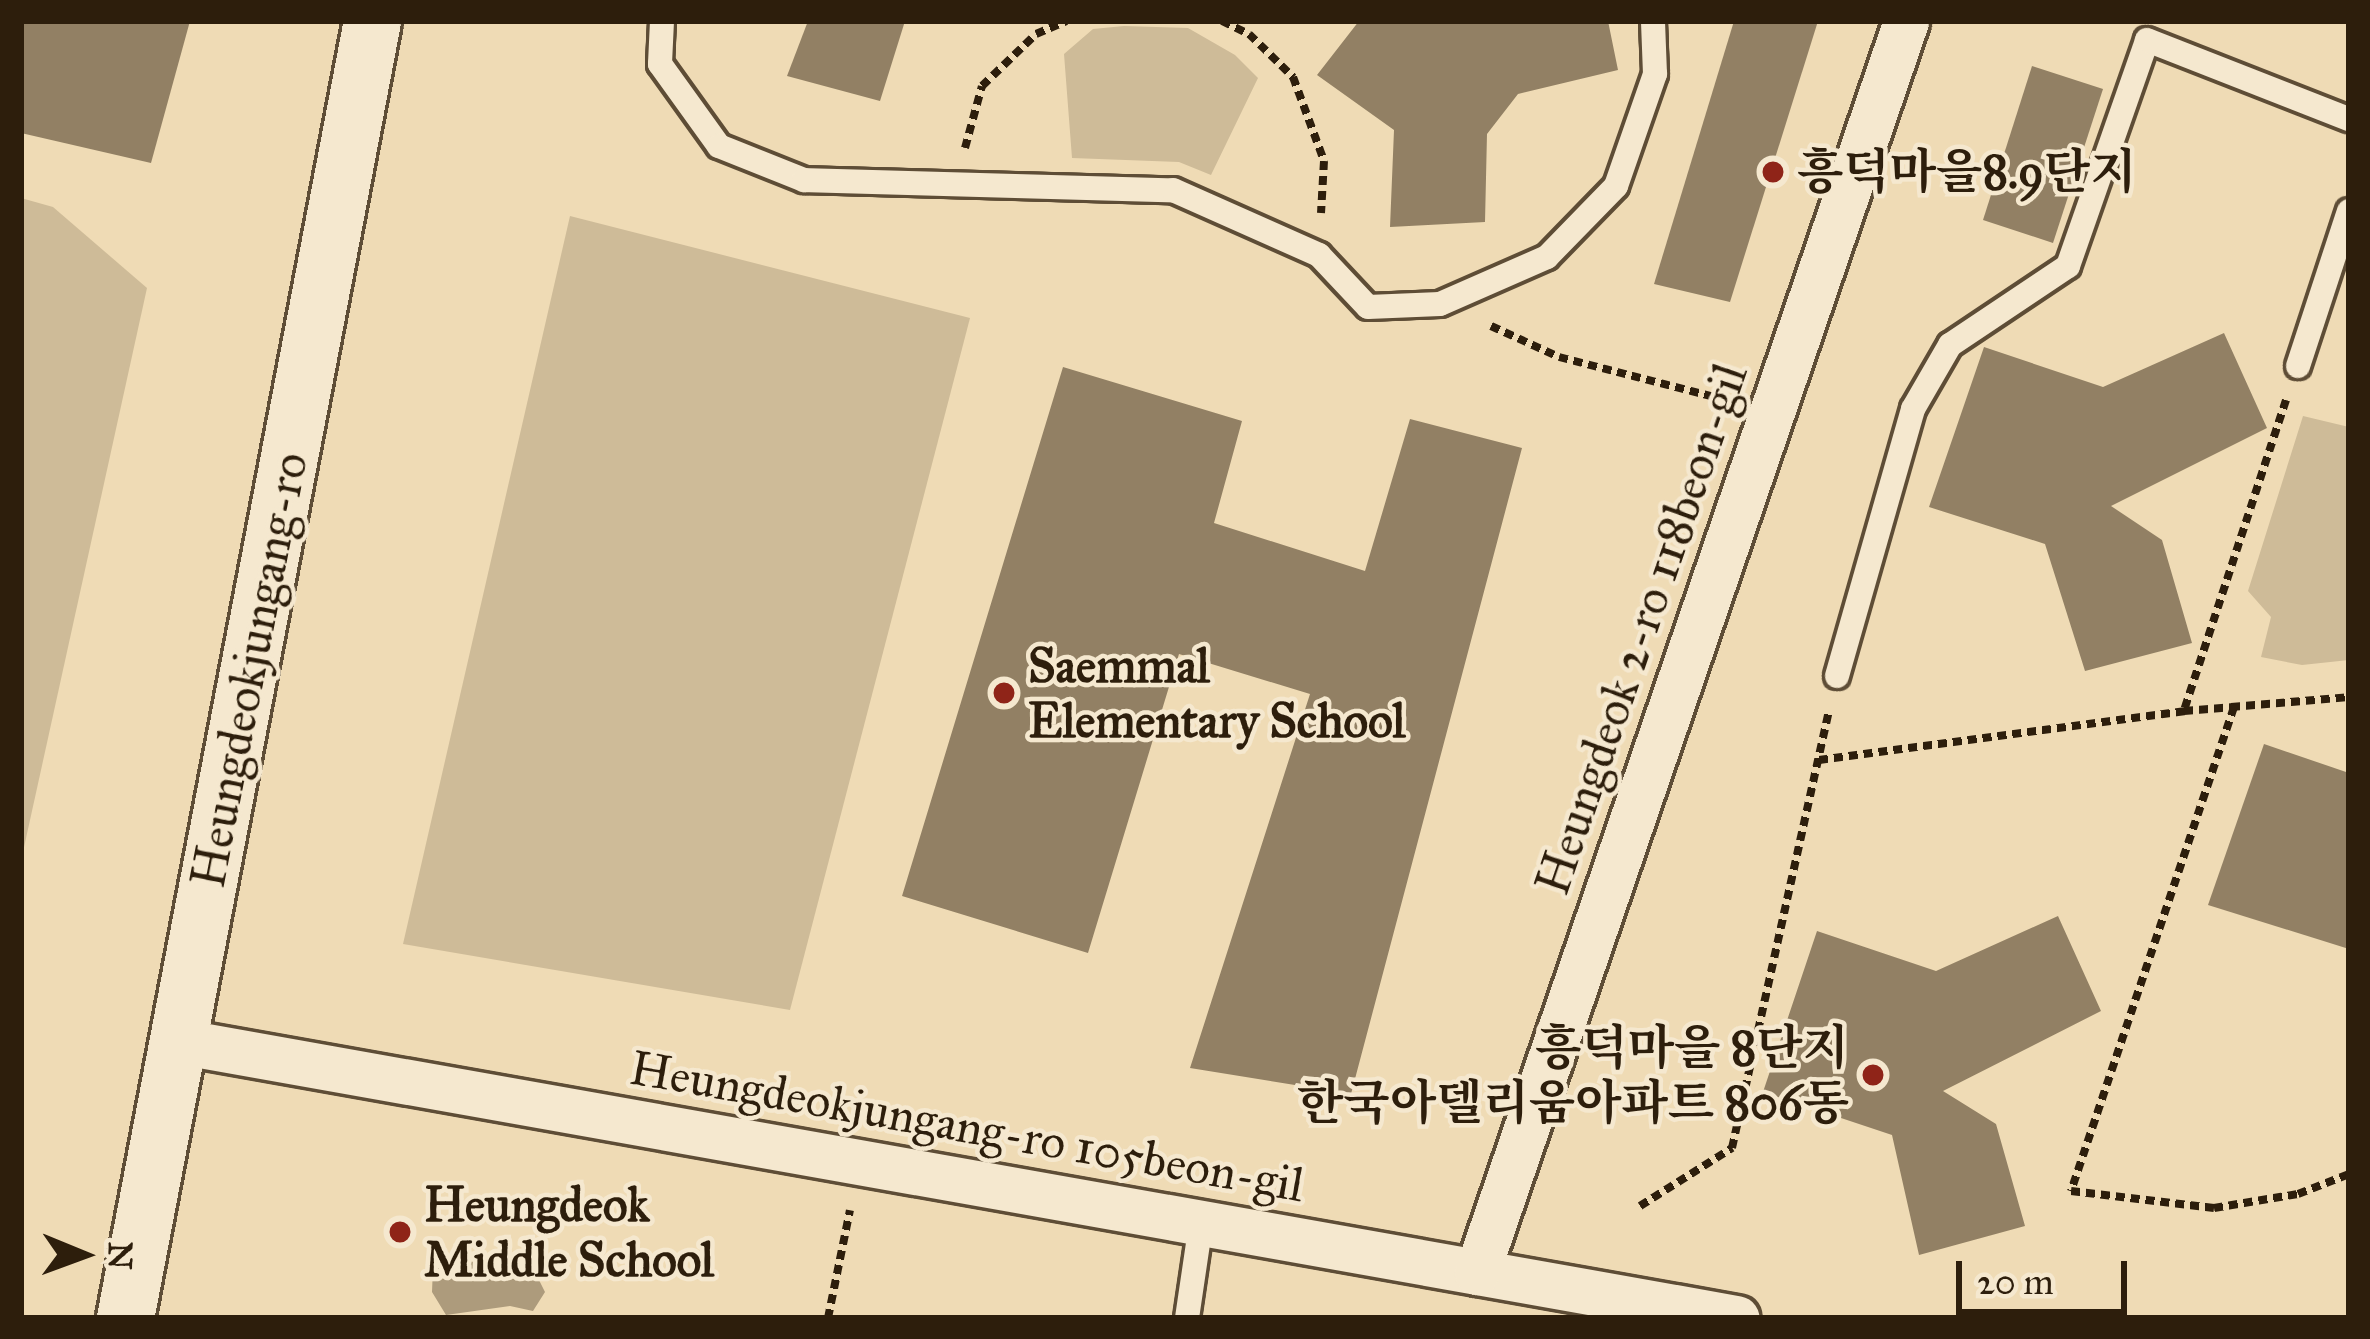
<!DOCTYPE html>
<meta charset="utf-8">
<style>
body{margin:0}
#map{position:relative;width:2370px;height:1339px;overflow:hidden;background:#efdbb5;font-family:"IM FELL Great Primer","Noto Serif KR",serif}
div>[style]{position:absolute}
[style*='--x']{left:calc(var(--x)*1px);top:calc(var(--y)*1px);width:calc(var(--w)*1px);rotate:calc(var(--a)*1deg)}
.green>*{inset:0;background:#cebb98}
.water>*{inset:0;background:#ad9b7c}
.building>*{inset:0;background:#928064}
.path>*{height:8px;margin-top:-4px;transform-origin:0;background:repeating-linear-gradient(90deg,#2d1e0c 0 9px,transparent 0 15px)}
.roads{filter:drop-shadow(3px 0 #5e4d36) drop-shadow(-3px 0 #5e4d36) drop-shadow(0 3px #5e4d36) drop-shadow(0 -3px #5e4d36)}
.service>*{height:24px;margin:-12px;padding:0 12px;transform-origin:12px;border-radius:12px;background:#f5e8cf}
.minor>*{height:45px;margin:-22.5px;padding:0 22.5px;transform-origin:22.5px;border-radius:22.5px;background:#f5e8cf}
.tertiary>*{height:57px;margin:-28.5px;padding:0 28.5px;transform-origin:28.5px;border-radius:28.5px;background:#f5e8cf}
.dots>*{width:33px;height:33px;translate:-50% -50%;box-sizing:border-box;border:6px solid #f5e8cf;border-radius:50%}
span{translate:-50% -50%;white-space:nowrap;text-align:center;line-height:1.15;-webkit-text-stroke:9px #f5e8cf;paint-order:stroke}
.poi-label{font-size:48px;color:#2d1e0c;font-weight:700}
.left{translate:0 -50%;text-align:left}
.right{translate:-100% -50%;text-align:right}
.street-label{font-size:48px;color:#2d1e0c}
.frame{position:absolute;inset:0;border:24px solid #2d1e0c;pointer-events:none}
.north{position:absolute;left:24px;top:1195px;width:120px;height:120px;-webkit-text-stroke:9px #f5e8cf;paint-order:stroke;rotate:91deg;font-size:33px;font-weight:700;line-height:48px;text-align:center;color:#2d1e0c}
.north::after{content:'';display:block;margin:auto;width:42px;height:54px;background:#2d1e0c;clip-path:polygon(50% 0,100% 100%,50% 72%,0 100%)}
.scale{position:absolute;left:1956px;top:1261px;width:171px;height:54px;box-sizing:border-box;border:6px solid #2d1e0c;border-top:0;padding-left:15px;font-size:36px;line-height:42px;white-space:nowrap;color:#2d1e0c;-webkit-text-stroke:9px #f5e8cf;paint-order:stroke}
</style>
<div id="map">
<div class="green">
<i style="clip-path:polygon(1124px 26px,1188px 28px,1235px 55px,1258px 78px,1211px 175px,1179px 162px,1072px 158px,1064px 54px,1093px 29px)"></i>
<i style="clip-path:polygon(21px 198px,53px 207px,147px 288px,21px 861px)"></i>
<i style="clip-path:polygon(570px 216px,970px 318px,790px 1010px,403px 944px)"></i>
<i style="clip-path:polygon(2303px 416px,2349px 427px,2349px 660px,2302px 665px,2261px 657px,2271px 617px,2248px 591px)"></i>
</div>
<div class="water">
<i style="clip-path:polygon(478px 1261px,493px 1270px,538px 1278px,545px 1292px,533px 1311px,510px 1306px,446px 1315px,432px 1292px,433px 1266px)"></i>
</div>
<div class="building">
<i style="clip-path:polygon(21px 21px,190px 21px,151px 163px,21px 133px)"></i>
<i style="clip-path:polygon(808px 21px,905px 21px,880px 101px,787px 76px)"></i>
<i style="clip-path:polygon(1359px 21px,1608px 21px,1618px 70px,1518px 94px,1487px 134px,1485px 222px,1390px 227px,1394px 130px,1317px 75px)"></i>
<i style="clip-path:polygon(1734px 21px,1818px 21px,1730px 302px,1654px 284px)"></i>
<i style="clip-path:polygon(2032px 66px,2103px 89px,2053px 243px,1983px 220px)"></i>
<i style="clip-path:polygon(2224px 333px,2267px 428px,2111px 506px,2162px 540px,2192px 643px,2085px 671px,2045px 544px,1929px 507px,1984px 347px,2103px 387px)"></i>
<i style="clip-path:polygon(1063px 367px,1242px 421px,1214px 523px,1365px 571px,1410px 419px,1522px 448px,1351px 1094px,1190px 1068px,1310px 694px,1179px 654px,1088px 953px,902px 896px)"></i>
<i style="clip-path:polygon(2264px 744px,2349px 773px,2349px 949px,2208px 905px)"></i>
<i style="clip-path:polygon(2058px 916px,2101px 1011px,1943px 1091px,1996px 1124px,2025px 1226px,1919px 1255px,1892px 1135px,1763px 1092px,1817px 931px,1936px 971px)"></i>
</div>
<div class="path">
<i style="--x:1222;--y:21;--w:30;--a:26"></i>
<i style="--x:1249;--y:34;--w:62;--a:44.3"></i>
<i style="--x:1293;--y:77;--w:90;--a:69.7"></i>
<i style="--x:1324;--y:161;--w:52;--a:93.3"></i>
<i style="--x:965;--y:148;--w:64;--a:-74.7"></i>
<i style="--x:982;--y:86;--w:75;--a:-43.9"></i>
<i style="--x:1036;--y:34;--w:33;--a:-23"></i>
<i style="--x:1491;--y:326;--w:75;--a:24.5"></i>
<i style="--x:1559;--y:357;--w:168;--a:14.4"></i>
<i style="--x:2286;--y:400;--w:327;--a:108.2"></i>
<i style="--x:2184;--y:711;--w:50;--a:-4.6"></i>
<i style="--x:2234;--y:707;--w:511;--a:108.61"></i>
<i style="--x:2071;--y:1191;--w:144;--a:6.8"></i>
<i style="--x:2214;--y:1208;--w:85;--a:-9.5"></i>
<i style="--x:2298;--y:1194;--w:55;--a:-21.4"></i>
<i style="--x:2231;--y:707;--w:118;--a:-4.8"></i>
<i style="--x:1819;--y:760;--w:370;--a:-7.6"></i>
<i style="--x:1640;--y:1206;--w:109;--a:-32.2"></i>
<i style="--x:1732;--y:1148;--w:447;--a:-77.5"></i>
<i style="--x:828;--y:1318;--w:110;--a:-78.5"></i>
</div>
<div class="roads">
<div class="service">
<i style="--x:662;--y:21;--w:43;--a:92.7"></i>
<i style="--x:660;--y:64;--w:101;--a:54.3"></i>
<i style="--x:719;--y:146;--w:92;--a:21.8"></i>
<i style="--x:804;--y:180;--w:369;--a:1.6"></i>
<i style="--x:1173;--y:190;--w:160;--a:24"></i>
<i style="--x:1319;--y:255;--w:71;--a:46.7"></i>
<i style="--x:1368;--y:307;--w:72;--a:-2.4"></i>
<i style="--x:1440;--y:304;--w:117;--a:-23.7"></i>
<i style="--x:1547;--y:257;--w:99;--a:-45.8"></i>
<i style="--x:1616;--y:186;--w:119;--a:-70.8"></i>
<i style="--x:1655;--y:74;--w:53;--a:-92.2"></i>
<i style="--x:2298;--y:366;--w:163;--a:-71.8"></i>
<i style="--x:1837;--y:676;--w:278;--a:-74.1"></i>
<i style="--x:1913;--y:409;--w:74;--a:-60"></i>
<i style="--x:1950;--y:345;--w:142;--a:-33.8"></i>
<i style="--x:2068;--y:266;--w:239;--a:-70.7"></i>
<i style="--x:2147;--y:40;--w:217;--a:21.4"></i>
<i style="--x:1187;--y:1318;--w:96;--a:-81.6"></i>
</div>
<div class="minor">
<i style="--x:178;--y:1041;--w:1583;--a:10.08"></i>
<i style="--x:1477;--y:1272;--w:1323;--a:-71.07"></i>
</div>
<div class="tertiary">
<i style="--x:125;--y:1318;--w:1320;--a:-79.22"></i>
</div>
</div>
<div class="dots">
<i style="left:1773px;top:172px;background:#8f2418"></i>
<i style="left:1004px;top:693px;background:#8f2418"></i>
<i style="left:1873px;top:1075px;background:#8f2418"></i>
<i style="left:400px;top:1232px;background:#8f2418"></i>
</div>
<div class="poi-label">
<span class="left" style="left:1797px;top:172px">흥덕마을8.9단지</span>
<span class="left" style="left:1028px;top:693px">Saemmal<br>Elementary School</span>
<span class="right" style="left:1849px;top:1075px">흥덕마을 8단지<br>한국아델리움아파트 806동</span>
<span class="left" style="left:424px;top:1232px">Heungdeok<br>Middle School</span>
</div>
<div class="street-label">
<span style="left:1641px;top:629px;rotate:-71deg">Heungdeok 2-ro 118beon-gil</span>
<span style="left:249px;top:670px;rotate:-79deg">Heungdeokjungang-ro</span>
<span style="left:967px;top:1126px;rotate:10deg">Heungdeokjungang-ro 105beon-gil</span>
</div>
<div class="frame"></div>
<div class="north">N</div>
<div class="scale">20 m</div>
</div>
